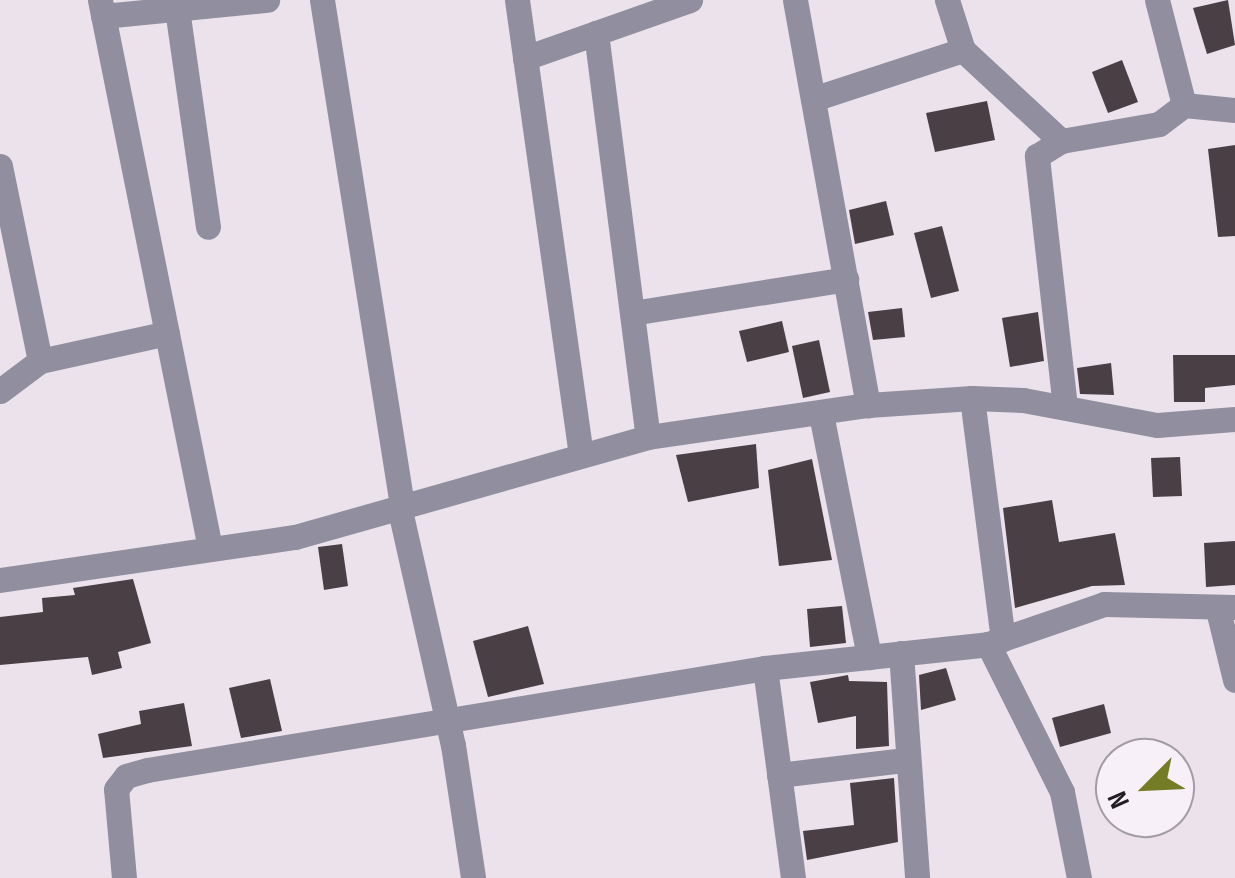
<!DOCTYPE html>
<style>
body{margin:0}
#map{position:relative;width:1235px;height:878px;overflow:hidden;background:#ebe2ec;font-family:"Sofia Sans Condensed",sans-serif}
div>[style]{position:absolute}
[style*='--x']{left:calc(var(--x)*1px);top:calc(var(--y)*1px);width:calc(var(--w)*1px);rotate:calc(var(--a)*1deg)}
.building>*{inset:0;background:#4a3f44}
.minor>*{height:25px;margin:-12.5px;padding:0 12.5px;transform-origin:12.5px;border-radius:12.5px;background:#918f9f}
span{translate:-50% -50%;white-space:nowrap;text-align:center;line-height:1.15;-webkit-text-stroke:10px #f8f0f9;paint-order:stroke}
.north{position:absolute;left:1095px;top:738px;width:100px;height:100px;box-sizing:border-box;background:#f8f0f9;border:2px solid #a29ca3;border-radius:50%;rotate:246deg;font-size:28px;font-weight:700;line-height:40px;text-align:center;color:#211e22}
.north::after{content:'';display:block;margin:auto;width:35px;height:45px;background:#757c26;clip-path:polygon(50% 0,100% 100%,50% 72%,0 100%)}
</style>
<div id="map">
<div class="building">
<i style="clip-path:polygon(1228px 0,1235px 45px,1207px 54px,1193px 8px)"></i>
<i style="clip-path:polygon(1122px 60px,1138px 102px,1108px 113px,1092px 72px)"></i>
<i style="clip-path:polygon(987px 101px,995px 140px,935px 152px,926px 113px)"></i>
<i style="clip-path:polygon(1235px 145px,1235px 236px,1218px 237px,1208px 149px)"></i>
<i style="clip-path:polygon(886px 201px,894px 235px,855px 244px,849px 210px)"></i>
<i style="clip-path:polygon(942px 226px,959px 291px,931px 298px,914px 233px)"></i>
<i style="clip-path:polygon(902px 308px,905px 337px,873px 340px,868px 312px)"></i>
<i style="clip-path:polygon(1038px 312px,1044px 361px,1010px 367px,1002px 318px)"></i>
<i style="clip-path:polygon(782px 321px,789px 352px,747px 362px,739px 331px)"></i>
<i style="clip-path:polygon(819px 340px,830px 392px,803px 398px,792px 346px)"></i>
<i style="clip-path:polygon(1173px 355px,1235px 355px,1235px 385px,1205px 388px,1205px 402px,1174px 402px)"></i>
<i style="clip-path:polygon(1111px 363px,1114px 395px,1080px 394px,1077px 368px)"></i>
<i style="clip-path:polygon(756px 444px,759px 488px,688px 502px,676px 455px)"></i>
<i style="clip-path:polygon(1180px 457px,1182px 496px,1153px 497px,1151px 458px)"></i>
<i style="clip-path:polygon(812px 459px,832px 560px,779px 566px,768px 470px)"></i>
<i style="clip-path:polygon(1052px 500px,1059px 542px,1115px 533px,1125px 585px,1092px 586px,1015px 608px,1003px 508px)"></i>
<i style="clip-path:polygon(1235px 541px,1235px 585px,1206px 587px,1204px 543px)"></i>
<i style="clip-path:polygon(342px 544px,348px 586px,324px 590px,318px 547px)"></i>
<i style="clip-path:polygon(133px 579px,151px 643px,118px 652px,122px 668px,92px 675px,88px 657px,0 665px,0 617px,43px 612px,42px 598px,75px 595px,73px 588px)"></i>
<i style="clip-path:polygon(842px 606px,846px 643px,810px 647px,807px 609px)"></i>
<i style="clip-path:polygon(528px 626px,544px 684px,488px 697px,473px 641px)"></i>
<i style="clip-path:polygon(946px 668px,956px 700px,921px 710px,919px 675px)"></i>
<i style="clip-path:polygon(848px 675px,849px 681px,887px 682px,889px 746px,856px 749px,856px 716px,818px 723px,810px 682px)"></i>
<i style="clip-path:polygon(270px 679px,282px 731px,241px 738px,229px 688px)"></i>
<i style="clip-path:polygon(184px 703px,192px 746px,103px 758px,98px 734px,141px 724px,139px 711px)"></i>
<i style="clip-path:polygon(1104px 704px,1111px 733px,1060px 747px,1052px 718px)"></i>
<i style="clip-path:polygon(894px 778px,898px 842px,807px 860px,803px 831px,854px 825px,850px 783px)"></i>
</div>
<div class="minor">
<i style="--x:100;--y:0;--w:559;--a:78.65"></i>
<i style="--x:322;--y:0;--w:511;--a:81"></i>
<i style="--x:517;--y:0;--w:457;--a:82"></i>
<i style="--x:795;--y:0;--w:412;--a:79.8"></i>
<i style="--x:947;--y:0;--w:52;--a:72.3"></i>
<i style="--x:963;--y:50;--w:134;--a:42.9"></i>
<i style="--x:177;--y:9;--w:220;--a:81.9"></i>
<i style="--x:103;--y:16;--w:165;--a:-5.6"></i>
<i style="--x:596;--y:33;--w:407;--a:82.7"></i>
<i style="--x:525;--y:58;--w:175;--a:-19.4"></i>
<i style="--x:813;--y:99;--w:158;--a:-18.1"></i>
<i style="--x:1184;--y:105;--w:51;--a:5.6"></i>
<i style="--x:0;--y:166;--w:199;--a:78.4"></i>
<i style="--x:632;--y:313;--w:217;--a:-9"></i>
<i style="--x:0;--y:391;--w:50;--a:-36.9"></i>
<i style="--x:40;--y:361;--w:130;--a:-12.4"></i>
<i style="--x:972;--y:398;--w:243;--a:82.7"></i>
<i style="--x:1065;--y:407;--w:253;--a:-96.4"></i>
<i style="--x:1037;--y:156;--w:28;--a:-32"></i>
<i style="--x:1061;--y:141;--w:99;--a:-9.8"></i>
<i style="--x:1159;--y:124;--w:31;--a:-37"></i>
<i style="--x:1184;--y:105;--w:108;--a:-104.4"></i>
<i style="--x:821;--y:414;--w:248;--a:78.8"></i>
<i style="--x:399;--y:506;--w:245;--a:77.3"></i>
<i style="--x:453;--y:745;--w:134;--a:81.4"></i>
<i style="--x:0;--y:580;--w:298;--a:-8.3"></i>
<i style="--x:295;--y:537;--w:367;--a:-15.8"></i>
<i style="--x:648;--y:437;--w:222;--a:-8.3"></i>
<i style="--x:868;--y:405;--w:104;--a:-3.9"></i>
<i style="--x:972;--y:398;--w:51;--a:2.2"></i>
<i style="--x:1023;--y:400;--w:136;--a:10.6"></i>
<i style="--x:1157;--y:425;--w:78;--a:-4.4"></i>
<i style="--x:1218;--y:610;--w:72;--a:76.3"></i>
<i style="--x:988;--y:644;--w:165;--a:63.4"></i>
<i style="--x:1062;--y:792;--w:88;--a:78.8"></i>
<i style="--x:901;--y:653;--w:226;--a:85.9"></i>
<i style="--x:765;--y:668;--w:212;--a:82.4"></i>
<i style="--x:779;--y:775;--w:127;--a:-6.8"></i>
<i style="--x:124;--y:878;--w:89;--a:-95.1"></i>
<i style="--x:116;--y:789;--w:16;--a:-52"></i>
<i style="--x:126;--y:776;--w:22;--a:-16"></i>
<i style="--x:147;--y:770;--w:626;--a:-9.37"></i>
<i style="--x:765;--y:668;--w:224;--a:-6.1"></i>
<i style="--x:988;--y:644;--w:123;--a:-19"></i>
<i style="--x:1104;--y:604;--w:131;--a:1.3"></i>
</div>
<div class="north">N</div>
</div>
